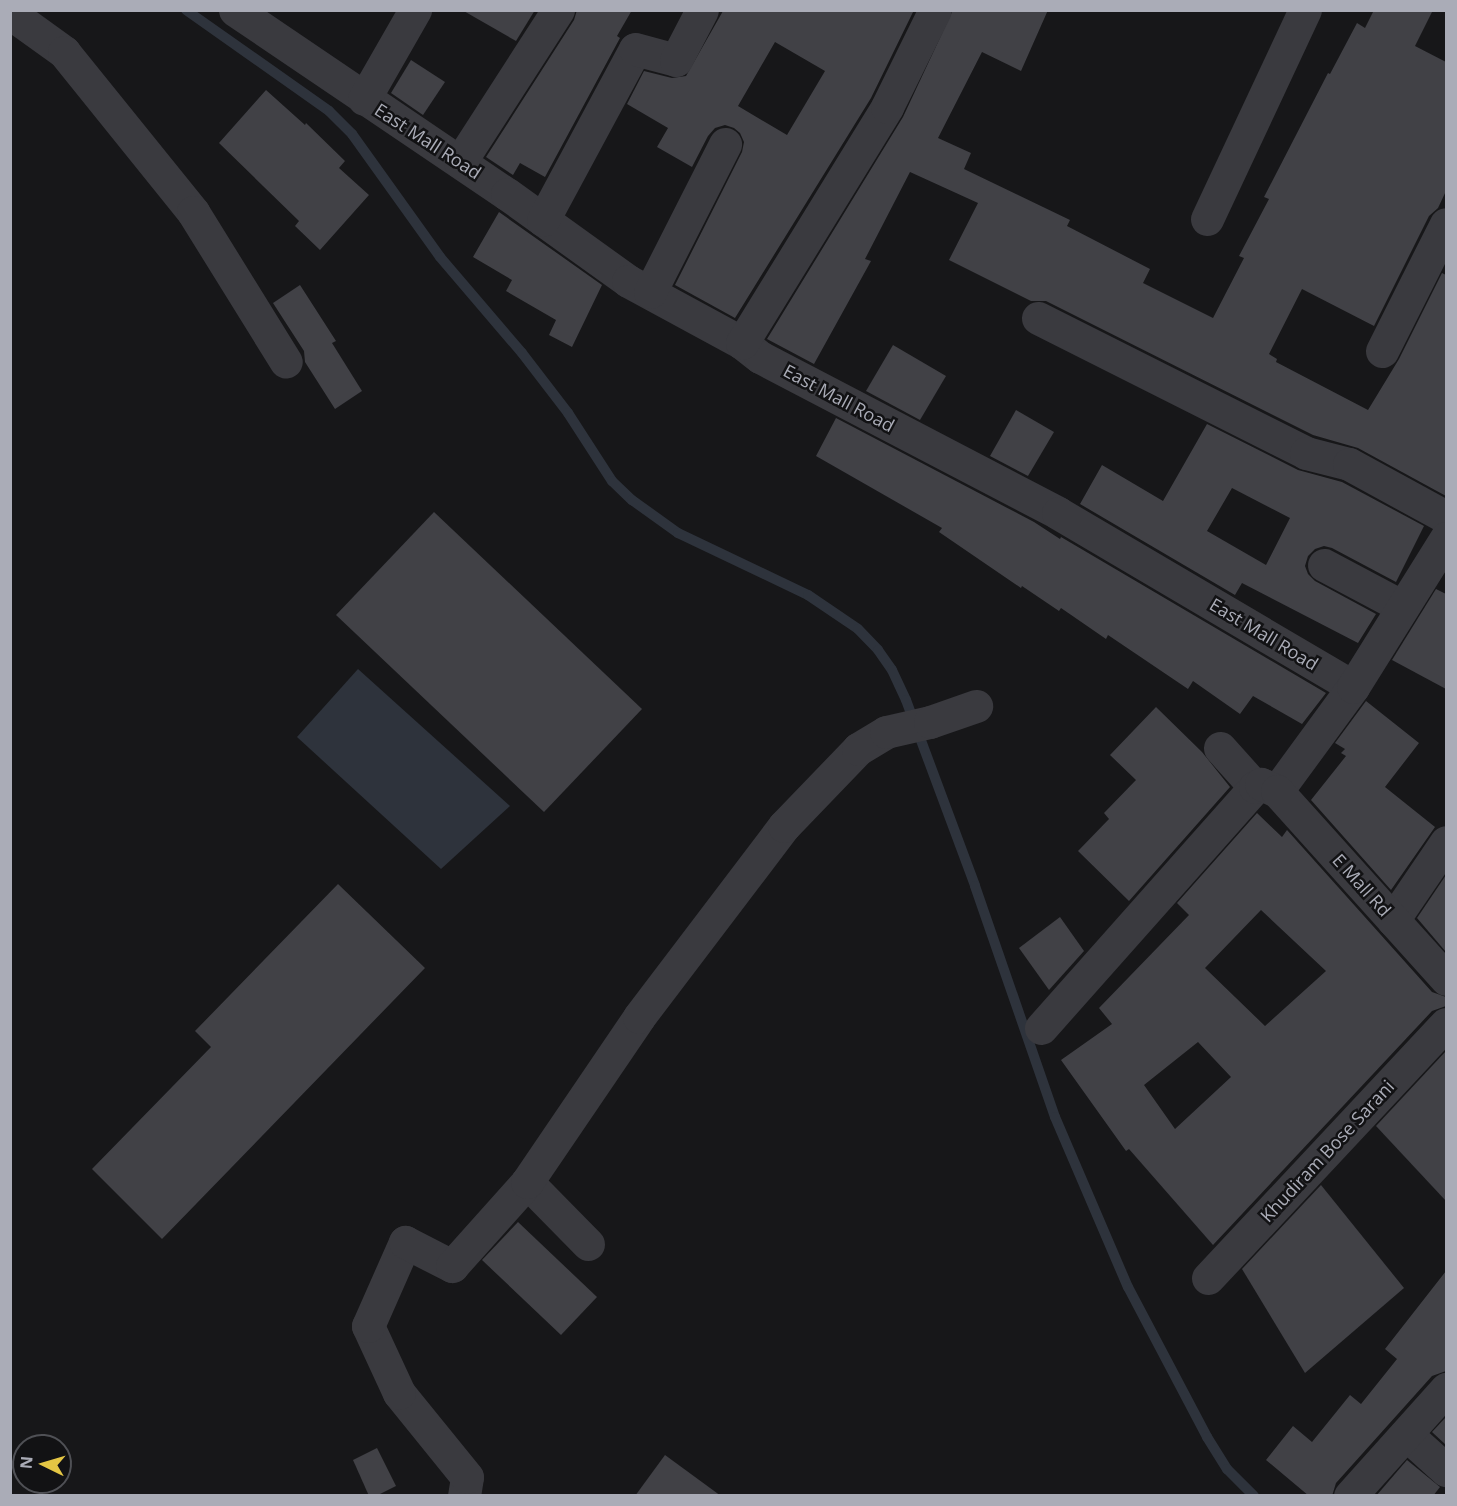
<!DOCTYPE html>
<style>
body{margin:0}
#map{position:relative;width:1457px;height:1506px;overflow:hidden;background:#171719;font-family:"Open Sans",sans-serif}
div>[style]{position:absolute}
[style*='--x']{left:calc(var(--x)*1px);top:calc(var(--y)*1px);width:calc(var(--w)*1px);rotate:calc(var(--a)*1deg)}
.water>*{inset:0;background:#2e333c}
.stream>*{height:10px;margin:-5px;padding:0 5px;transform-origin:5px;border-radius:5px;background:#2e333c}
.building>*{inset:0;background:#414146}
.minor>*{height:33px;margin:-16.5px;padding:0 16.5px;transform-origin:16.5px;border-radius:16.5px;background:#3a3a3f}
span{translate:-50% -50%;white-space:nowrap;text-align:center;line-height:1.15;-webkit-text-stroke:5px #121214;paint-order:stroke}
.street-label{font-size:18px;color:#aaacb7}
.frame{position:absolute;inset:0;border:12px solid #aaacb7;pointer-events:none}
.north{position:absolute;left:12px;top:1434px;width:60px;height:60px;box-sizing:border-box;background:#121214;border:2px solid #4f5055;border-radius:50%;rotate:275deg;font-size:16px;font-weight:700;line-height:24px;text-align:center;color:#aaacb7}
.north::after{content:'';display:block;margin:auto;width:21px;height:27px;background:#e4c644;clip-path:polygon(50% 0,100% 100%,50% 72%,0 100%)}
</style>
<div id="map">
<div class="water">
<i style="clip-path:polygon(358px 669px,510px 806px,441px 869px,297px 737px)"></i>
</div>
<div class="stream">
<i style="--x:186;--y:10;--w:175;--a:35.2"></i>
<i style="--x:329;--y:111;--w:33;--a:45"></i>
<i style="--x:352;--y:134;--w:151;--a:54.4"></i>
<i style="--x:440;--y:257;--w:126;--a:49.5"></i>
<i style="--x:522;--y:353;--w:76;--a:52.5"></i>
<i style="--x:568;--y:413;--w:81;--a:57.1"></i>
<i style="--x:612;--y:481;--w:28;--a:44"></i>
<i style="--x:632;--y:500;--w:57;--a:35.7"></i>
<i style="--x:678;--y:533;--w:144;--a:25.5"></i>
<i style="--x:808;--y:595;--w:60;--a:34.2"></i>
<i style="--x:858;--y:629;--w:29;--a:46"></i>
<i style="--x:878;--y:650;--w:24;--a:55"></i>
<i style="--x:892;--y:670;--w:33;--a:65"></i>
<i style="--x:906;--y:700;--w:198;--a:69.6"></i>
<i style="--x:975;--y:886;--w:244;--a:70.9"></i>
<i style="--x:1055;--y:1117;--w:185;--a:66.8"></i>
<i style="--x:1128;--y:1287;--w:170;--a:62.2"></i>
<i style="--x:1207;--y:1437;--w:38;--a:58"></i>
<i style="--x:1227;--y:1469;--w:38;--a:45"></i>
</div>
<div class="building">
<i style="clip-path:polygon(462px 10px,535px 10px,516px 41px)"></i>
<i style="clip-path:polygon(577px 10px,632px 10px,617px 36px,620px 38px,545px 177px,520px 163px,513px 175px,486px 157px,574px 20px)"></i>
<i style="clip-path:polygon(evenodd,914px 10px,871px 98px,735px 318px,675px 285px,742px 152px,744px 142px,740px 133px,734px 128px,725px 125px,715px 128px,708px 136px,692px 167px,657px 147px,668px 128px,627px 104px,644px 71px,672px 78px,686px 76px,723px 11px,914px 10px,775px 42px,825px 71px,787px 135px,738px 106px,775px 42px)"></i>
<i style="clip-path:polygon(953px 10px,1048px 10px,1021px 71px,982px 52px,938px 138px,971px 153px,964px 169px,1070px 220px,1067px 226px,1150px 269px,1143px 283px,1213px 318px,1244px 258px,1239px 256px,1269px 199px,1264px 197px,1328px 73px,1330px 74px,1357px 23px,1365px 28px,1374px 10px,1433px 10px,1415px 46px,1446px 62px,1446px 191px,1438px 208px,1429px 216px,1374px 326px,1302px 289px,1269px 354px,1277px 359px,1276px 362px,1368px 410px,1399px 359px,1442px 273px,1446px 275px,1446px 496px,1358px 448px,1313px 435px,1046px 301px,1031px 301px,949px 260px,978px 203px,910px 172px,865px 259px,871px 261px,814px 364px,767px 339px,903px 117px)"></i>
<i style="clip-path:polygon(411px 60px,445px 82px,423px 115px,391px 93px)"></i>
<i style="clip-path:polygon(266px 90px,305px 125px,306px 123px,345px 161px,339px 168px,369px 195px,320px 250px,295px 226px,299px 221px,219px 143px)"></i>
<i style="clip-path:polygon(499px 212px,602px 285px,572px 347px,549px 335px,556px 320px,506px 291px,512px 280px,473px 257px)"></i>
<i style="clip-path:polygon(300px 285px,336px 341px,332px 343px,362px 391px,335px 409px,305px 362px,304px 351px,273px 303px)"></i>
<i style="clip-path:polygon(893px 345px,946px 376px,920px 420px,866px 391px)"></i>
<i style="clip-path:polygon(1016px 410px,1054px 432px,1028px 476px,990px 456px)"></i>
<i style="clip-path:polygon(836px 418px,1034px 522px,1060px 539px,1061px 537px,1326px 693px,1302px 724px,1253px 696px,1240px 714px,1193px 681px,1188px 689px,1108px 635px,1106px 639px,1061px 608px,1059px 611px,1022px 586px,1021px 588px,939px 532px,942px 528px,816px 456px)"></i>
<i style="clip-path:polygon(evenodd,1207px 424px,1298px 470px,1342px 482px,1424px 526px,1396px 582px,1332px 548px,1324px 546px,1315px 549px,1308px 556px,1305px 566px,1308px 574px,1315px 581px,1376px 614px,1358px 643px,1242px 583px,1235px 595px,1080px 504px,1102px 465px,1163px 501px,1207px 424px,1232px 488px,1290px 518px,1266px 565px,1207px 531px,1232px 488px)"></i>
<i style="clip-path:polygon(434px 512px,642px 709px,544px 812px,336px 615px)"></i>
<i style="clip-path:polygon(1436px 589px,1446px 594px,1446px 689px,1392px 660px)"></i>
<i style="clip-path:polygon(1366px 701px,1419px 743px,1385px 787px,1435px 827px,1391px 890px,1311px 800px,1346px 756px,1341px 753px,1345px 749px,1335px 743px)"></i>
<i style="clip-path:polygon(1156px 707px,1202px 752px,1230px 787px,1129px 901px,1078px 851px,1109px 819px,1104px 813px,1136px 780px,1110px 755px)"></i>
<i style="clip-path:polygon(evenodd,1257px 813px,1282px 837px,1287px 830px,1432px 992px,1446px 997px,1446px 1006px,1432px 1011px,1213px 1245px,1129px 1149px,1126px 1151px,1061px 1060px,1112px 1024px,1099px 1008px,1189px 915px,1177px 903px,1257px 813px,1261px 910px,1326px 971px,1265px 1026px,1205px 968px,1261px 910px,1257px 813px,1198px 1042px,1231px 1077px,1175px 1129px,1144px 1085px,1198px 1042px)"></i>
<i style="clip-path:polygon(1446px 875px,1446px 952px,1417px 918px)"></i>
<i style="clip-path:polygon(338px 884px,425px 968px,162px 1239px,92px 1169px,211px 1047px,195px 1031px)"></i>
<i style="clip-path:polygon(1060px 917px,1084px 951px,1049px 990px,1019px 948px)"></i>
<i style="clip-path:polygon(1446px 1051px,1446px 1201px,1376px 1126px)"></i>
<i style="clip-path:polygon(1321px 1185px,1404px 1288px,1305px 1373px,1242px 1269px)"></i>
<i style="clip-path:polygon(518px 1222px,597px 1297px,561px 1335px,482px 1260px)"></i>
<i style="clip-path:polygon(1446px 1271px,1446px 1371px,1432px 1376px,1336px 1483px,1332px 1496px,1309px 1496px,1266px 1460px,1293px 1426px,1312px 1442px,1350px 1395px,1361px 1404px,1397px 1359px,1385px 1349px)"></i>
<i style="clip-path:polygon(1446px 1417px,1446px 1445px,1432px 1432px)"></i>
<i style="clip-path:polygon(377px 1448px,396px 1486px,376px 1496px,369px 1496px,353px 1460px)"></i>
<i style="clip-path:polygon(665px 1455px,721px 1496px,635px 1496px)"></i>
<i style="clip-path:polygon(1407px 1460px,1440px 1487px,1433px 1496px,1376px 1496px)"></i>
</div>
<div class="minor">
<i style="--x:235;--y:10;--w:328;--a:34.1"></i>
<i style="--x:507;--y:194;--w:149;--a:35.7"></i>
<i style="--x:628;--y:281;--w:130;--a:28.5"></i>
<i style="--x:742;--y:343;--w:23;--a:38"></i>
<i style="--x:760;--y:357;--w:336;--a:27.6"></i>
<i style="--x:1058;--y:513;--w:342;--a:30.5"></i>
<i style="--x:1353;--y:687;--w:129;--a:126.2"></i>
<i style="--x:10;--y:13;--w:67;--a:35.8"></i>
<i style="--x:64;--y:52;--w:206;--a:51.1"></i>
<i style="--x:193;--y:212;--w:176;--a:58.2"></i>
<i style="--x:364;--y:99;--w:103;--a:-60.2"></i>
<i style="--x:460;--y:162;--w:181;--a:-57.2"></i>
<i style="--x:1207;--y:219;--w:231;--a:-64.9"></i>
<i style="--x:543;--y:220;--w:194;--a:-61.7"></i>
<i style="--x:635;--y:49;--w:42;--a:15"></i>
<i style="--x:676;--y:60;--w:56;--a:-62.5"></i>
<i style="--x:650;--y:292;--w:166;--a:-63.1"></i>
<i style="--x:1038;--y:318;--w:300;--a:26.7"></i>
<i style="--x:1306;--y:453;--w:44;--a:14.3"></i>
<i style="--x:1349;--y:464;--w:111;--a:28.7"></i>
<i style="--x:742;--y:343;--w:277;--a:-58.4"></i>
<i style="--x:887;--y:107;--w:108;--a:-63.7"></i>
<i style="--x:1382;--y:351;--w:142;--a:-63.3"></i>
<i style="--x:1324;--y:565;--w:89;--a:28"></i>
<i style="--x:1353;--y:687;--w:176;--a:-58"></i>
<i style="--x:1220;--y:748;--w:52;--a:48.1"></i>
<i style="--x:1393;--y:920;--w:94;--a:-55.8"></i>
<i style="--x:1041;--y:1028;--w:322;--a:-48.4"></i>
<i style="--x:1255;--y:787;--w:7;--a:-27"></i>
<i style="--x:1261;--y:784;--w:17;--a:24"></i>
<i style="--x:1277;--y:791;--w:253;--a:48"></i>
<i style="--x:527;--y:1182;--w:87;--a:45.5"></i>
<i style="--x:1208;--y:1278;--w:348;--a:-46.9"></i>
<i style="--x:1406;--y:1434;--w:54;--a:42"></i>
<i style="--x:464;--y:1496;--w:19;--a:-81"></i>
<i style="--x:467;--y:1477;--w:108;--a:-129"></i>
<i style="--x:399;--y:1393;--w:74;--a:-114.8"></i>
<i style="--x:368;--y:1326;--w:92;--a:-66.2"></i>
<i style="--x:405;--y:1242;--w:53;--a:27.1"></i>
<i style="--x:452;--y:1266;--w:113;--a:-48.2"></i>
<i style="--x:527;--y:1182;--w:199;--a:-55.8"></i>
<i style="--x:639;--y:1017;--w:240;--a:-52.8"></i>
<i style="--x:784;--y:826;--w:107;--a:-46.1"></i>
<i style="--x:858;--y:749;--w:33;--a:-31"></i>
<i style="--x:886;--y:732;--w:45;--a:-12.8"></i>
<i style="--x:930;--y:722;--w:49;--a:-19.2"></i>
<i style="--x:1350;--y:1496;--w:144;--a:-48.1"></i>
</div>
<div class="street-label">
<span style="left:428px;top:141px;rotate:33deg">East Mall Road</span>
<span style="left:839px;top:398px;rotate:28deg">East Mall Road</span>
<span style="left:1264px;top:634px;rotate:31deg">East Mall Road</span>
<span style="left:1362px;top:885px;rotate:48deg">E Mall Rd</span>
<span style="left:1327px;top:1151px;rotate:-47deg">Khudiram Bose Sarani</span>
</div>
<div class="frame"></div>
<div class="north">N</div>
</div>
